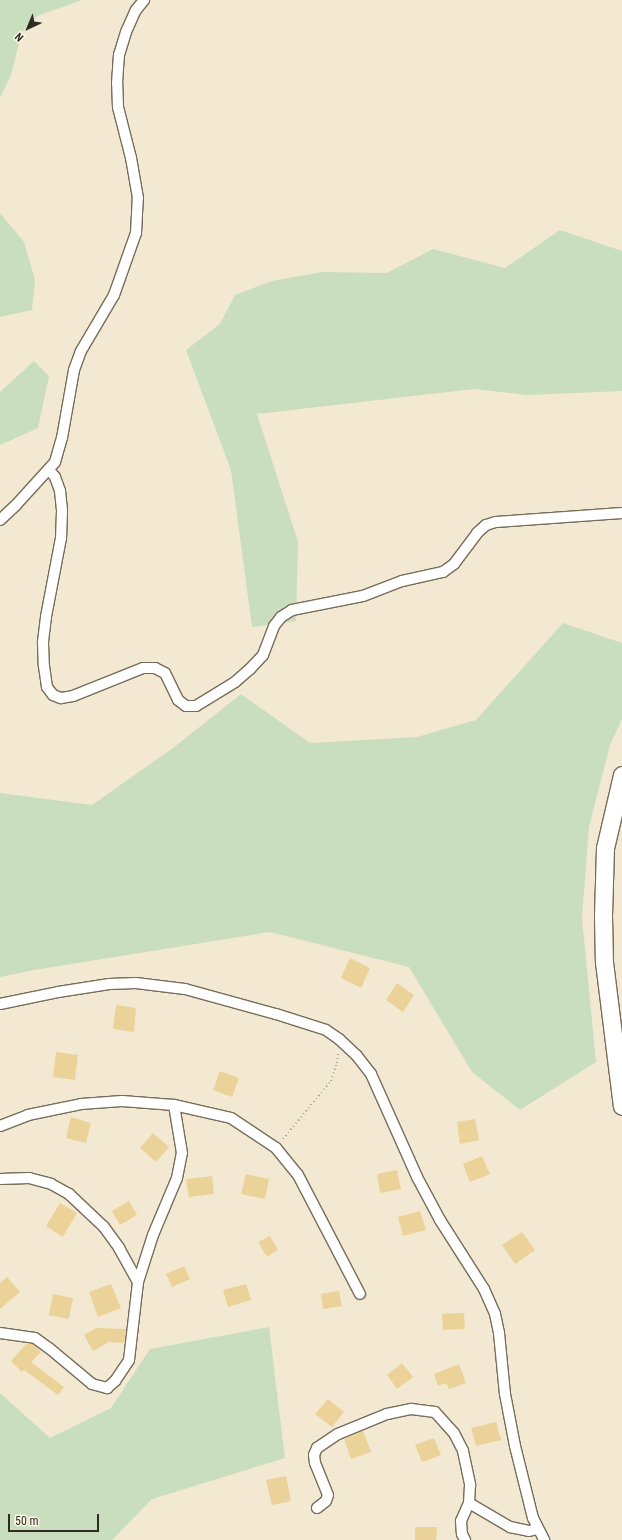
<!DOCTYPE html>
<style>
body{margin:0}
#map{position:relative;width:622px;height:1540px;overflow:hidden;background:#f3e8d2;font-family:"Roboto Condensed",sans-serif}
div>[style]{position:absolute}
[style*='--x']{left:calc(var(--x)*1px);top:calc(var(--y)*1px);width:calc(var(--w)*1px);rotate:calc(var(--a)*1deg)}
.green>*{inset:0;background:#c9debf}
.building>*{inset:0;background:#ebd299}
.path>*{height:2px;margin-top:-1px;transform-origin:0;background:repeating-linear-gradient(90deg,#aba292 0 1px,transparent 0 4px)}
.roads{filter:drop-shadow(1px 0 #766d59) drop-shadow(-1px 0 #766d59) drop-shadow(0 1px #766d59) drop-shadow(0 -1px #766d59)}
.street>*{height:10px;margin:-5px;padding:0 5px;transform-origin:5px;border-radius:5px;background:#fff}
.primary>*{height:17px;margin:-8.5px;padding:0 8.5px;transform-origin:8.5px;border-radius:8.5px;background:#fff}
span{translate:-50% -50%;white-space:nowrap;text-align:center;line-height:1.15;-webkit-text-stroke:3.5px #fef6e4;paint-order:stroke}
.north{position:absolute;left:8px;top:8px;width:40px;height:40px;-webkit-text-stroke:3px #fef6e4;paint-order:stroke;rotate:224deg;font-size:11px;font-weight:700;line-height:16px;text-align:center;color:#2f2b23}
.north::after{content:'';display:block;margin:auto;width:14px;height:18px;background:#2f2b23;clip-path:polygon(50% 0,100% 100%,50% 72%,0 100%)}
.scale{position:absolute;left:8px;top:1514px;width:91px;height:18px;box-sizing:border-box;border:2px solid #2f2b23;border-top:0;padding-left:5px;font-size:12px;line-height:14px;white-space:nowrap;color:#2f2b23;-webkit-text-stroke:3px #fef6e4;paint-order:stroke}
</style>
<div id="map">
<div class="green">
<i style="clip-path:polygon(0 0,82px 0,37px 16px,22px 32px,11px 75px,0 98px)"></i>
<i style="clip-path:polygon(0 213px,24px 242px,35px 280px,32px 310px,0 317px)"></i>
<i style="clip-path:polygon(560px 230px,622px 251px,622px 391px,528px 395px,474px 389px,257px 414px,298px 542px,296px 621px,252px 627px,231px 470px,186px 350px,220px 324px,235px 295px,272px 281px,323px 272px,387px 273px,433px 249px,505px 268px)"></i>
<i style="clip-path:polygon(34px 361px,49px 376px,38px 428px,0 445px,0 392px)"></i>
<i style="clip-path:polygon(563px 623px,622px 643px,622px 719px,610px 745px,589px 827px,582px 918px,596px 1062px,520px 1110px,472px 1072px,409px 967px,270px 932px,34px 970px,0 977px,0 793px,92px 805px,173px 748px,241px 694px,310px 743px,417px 737px,476px 720px)"></i>
<i style="clip-path:polygon(269px 1327px,285px 1458px,152px 1499px,112px 1540px,0 1540px,0 1393px,50px 1438px,111px 1408px,150px 1349px)"></i>
</div>
<div class="building">
<i style="clip-path:polygon(350px 958px,370px 968px,361px 988px,341px 978px)"></i>
<i style="clip-path:polygon(397px 983px,414px 995px,403px 1012px,386px 1000px)"></i>
<i style="clip-path:polygon(116px 1005px,136px 1008px,134px 1032px,113px 1029px)"></i>
<i style="clip-path:polygon(56px 1052px,78px 1055px,75px 1080px,53px 1077px)"></i>
<i style="clip-path:polygon(220px 1071px,239px 1078px,232px 1097px,213px 1090px)"></i>
<i style="clip-path:polygon(71px 1117px,91px 1123px,86px 1143px,66px 1138px)"></i>
<i style="clip-path:polygon(475px 1119px,479px 1140px,460px 1144px,457px 1122px)"></i>
<i style="clip-path:polygon(153px 1133px,169px 1147px,156px 1162px,140px 1148px)"></i>
<i style="clip-path:polygon(482px 1156px,490px 1174px,470px 1182px,463px 1164px)"></i>
<i style="clip-path:polygon(397px 1170px,401px 1189px,380px 1193px,377px 1174px)"></i>
<i style="clip-path:polygon(246px 1174px,269px 1179px,265px 1199px,241px 1194px)"></i>
<i style="clip-path:polygon(212px 1176px,214px 1194px,189px 1197px,186px 1179px)"></i>
<i style="clip-path:polygon(129px 1201px,137px 1215px,120px 1225px,112px 1211px)"></i>
<i style="clip-path:polygon(60px 1203px,77px 1213px,63px 1237px,46px 1226px)"></i>
<i style="clip-path:polygon(420px 1211px,426px 1230px,403px 1236px,398px 1217px)"></i>
<i style="clip-path:polygon(522px 1232px,535px 1250px,515px 1264px,502px 1245px)"></i>
<i style="clip-path:polygon(270px 1236px,278px 1250px,267px 1257px,258px 1242px)"></i>
<i style="clip-path:polygon(184px 1266px,190px 1279px,172px 1287px,166px 1274px)"></i>
<i style="clip-path:polygon(7px 1277px,20px 1292px,0 1309px,0 1283px)"></i>
<i style="clip-path:polygon(111px 1284px,121px 1308px,98px 1317px,89px 1292px)"></i>
<i style="clip-path:polygon(246px 1284px,251px 1300px,228px 1307px,223px 1290px)"></i>
<i style="clip-path:polygon(339px 1291px,342px 1306px,323px 1309px,321px 1294px)"></i>
<i style="clip-path:polygon(53px 1294px,73px 1298px,69px 1319px,49px 1315px)"></i>
<i style="clip-path:polygon(464px 1313px,465px 1329px,443px 1330px,442px 1314px)"></i>
<i style="clip-path:polygon(96px 1328px,126px 1329px,124px 1343px,109px 1342px,93px 1351px,84px 1335px)"></i>
<i style="clip-path:polygon(27px 1343px,33px 1344px,41px 1352px,31px 1362px,64px 1387px,58px 1395px,24px 1370px,22px 1372px,11px 1361px)"></i>
<i style="clip-path:polygon(402px 1363px,413px 1377px,397px 1389px,387px 1375px)"></i>
<i style="clip-path:polygon(459px 1364px,466px 1383px,449px 1389px,446px 1383px,438px 1386px,434px 1374px)"></i>
<i style="clip-path:polygon(328px 1399px,344px 1412px,332px 1427px,315px 1414px)"></i>
<i style="clip-path:polygon(496px 1422px,501px 1440px,476px 1446px,471px 1428px)"></i>
<i style="clip-path:polygon(363px 1431px,371px 1452px,351px 1459px,344px 1439px)"></i>
<i style="clip-path:polygon(434px 1438px,441px 1455px,422px 1462px,415px 1445px)"></i>
<i style="clip-path:polygon(286px 1476px,291px 1501px,272px 1505px,266px 1480px)"></i>
<i style="clip-path:polygon(415px 1527px,437px 1527px,436px 1540px,415px 1540px)"></i>
</div>
<div class="path">
<i style="--x:283;--y:1139;--w:75;--a:-50.4"></i>
<i style="--x:331;--y:1081;--w:19;--a:-72"></i>
<i style="--x:337;--y:1063;--w:11;--a:-85"></i>
</div>
<div class="roads">
<div class="street">
<i style="--x:49;--y:470;--w:9;--a:49"></i>
<i style="--x:55;--y:477;--w:15;--a:70"></i>
<i style="--x:60;--y:491;--w:20;--a:84"></i>
<i style="--x:62;--y:511;--w:27;--a:92"></i>
<i style="--x:61;--y:538;--w:80;--a:100.8"></i>
<i style="--x:46;--y:617;--w:26;--a:97"></i>
<i style="--x:43;--y:643;--w:23;--a:88"></i>
<i style="--x:44;--y:666;--w:21;--a:82"></i>
<i style="--x:47;--y:687;--w:10;--a:53"></i>
<i style="--x:53;--y:695;--w:9;--a:21"></i>
<i style="--x:61;--y:698;--w:12;--a:-9"></i>
<i style="--x:73;--y:696;--w:75;--a:-21.8"></i>
<i style="--x:143;--y:668;--w:12;--a:0"></i>
<i style="--x:155;--y:668;--w:11;--a:27"></i>
<i style="--x:165;--y:673;--w:30;--a:64"></i>
<i style="--x:178;--y:700;--w:10;--a:37"></i>
<i style="--x:186;--y:706;--w:10;--a:0"></i>
<i style="--x:196;--y:706;--w:46;--a:-31.6"></i>
<i style="--x:235;--y:682;--w:20;--a:-41"></i>
<i style="--x:250;--y:669;--w:19;--a:-47"></i>
<i style="--x:263;--y:655;--w:31;--a:-69"></i>
<i style="--x:274;--y:626;--w:11;--a:-52"></i>
<i style="--x:281;--y:617;--w:13;--a:-32"></i>
<i style="--x:292;--y:610;--w:72;--a:-11.2"></i>
<i style="--x:363;--y:596;--w:42;--a:-21"></i>
<i style="--x:402;--y:581;--w:42;--a:-12.4"></i>
<i style="--x:443;--y:572;--w:14;--a:-36"></i>
<i style="--x:454;--y:564;--w:39;--a:-53"></i>
<i style="--x:477;--y:533;--w:12;--a:-42"></i>
<i style="--x:486;--y:525;--w:10;--a:-17"></i>
<i style="--x:496;--y:522;--w:126;--a:-4.1"></i>
<i style="--x:0;--y:520;--w:22;--a:-43"></i>
<i style="--x:16;--y:505;--w:58;--a:-47.8"></i>
<i style="--x:55;--y:462;--w:25;--a:-74"></i>
<i style="--x:62;--y:438;--w:69;--a:-80"></i>
<i style="--x:74;--y:370;--w:20;--a:-70"></i>
<i style="--x:81;--y:351;--w:65;--a:-59.5"></i>
<i style="--x:114;--y:295;--w:66;--a:-70.5"></i>
<i style="--x:136;--y:233;--w:35;--a:-87"></i>
<i style="--x:138;--y:198;--w:41;--a:-99.9"></i>
<i style="--x:131;--y:158;--w:53;--a:-104.3"></i>
<i style="--x:118;--y:107;--w:24;--a:-92"></i>
<i style="--x:117;--y:83;--w:28;--a:-86"></i>
<i style="--x:119;--y:55;--w:24;--a:-73"></i>
<i style="--x:126;--y:32;--w:24;--a:-66"></i>
<i style="--x:136;--y:10;--w:13;--a:-51"></i>
<i style="--x:0;--y:1004;--w:59;--a:-11.7"></i>
<i style="--x:58;--y:992;--w:52;--a:-8.9"></i>
<i style="--x:109;--y:984;--w:27;--a:-2"></i>
<i style="--x:136;--y:983;--w:49;--a:7"></i>
<i style="--x:185;--y:989;--w:94;--a:15.4"></i>
<i style="--x:276;--y:1014;--w:52;--a:17.7"></i>
<i style="--x:326;--y:1030;--w:16;--a:35"></i>
<i style="--x:339;--y:1039;--w:25;--a:43"></i>
<i style="--x:357;--y:1056;--w:23;--a:52"></i>
<i style="--x:371;--y:1074;--w:113;--a:65.9"></i>
<i style="--x:417;--y:1177;--w:49;--a:61.9"></i>
<i style="--x:440;--y:1220;--w:82;--a:57.5"></i>
<i style="--x:484;--y:1289;--w:27;--a:66"></i>
<i style="--x:495;--y:1314;--w:19;--a:78"></i>
<i style="--x:499;--y:1333;--w:61;--a:84.4"></i>
<i style="--x:505;--y:1394;--w:53;--a:79.1"></i>
<i style="--x:515;--y:1446;--w:74;--a:76"></i>
<i style="--x:533;--y:1518;--w:25;--a:63"></i>
<i style="--x:0;--y:1126;--w:30;--a:-21"></i>
<i style="--x:28;--y:1115;--w:54;--a:-11.7"></i>
<i style="--x:81;--y:1104;--w:41;--a:-4.2"></i>
<i style="--x:122;--y:1101;--w:52;--a:4.4"></i>
<i style="--x:174;--y:1105;--w:58;--a:12.8"></i>
<i style="--x:231;--y:1118;--w:54;--a:33.7"></i>
<i style="--x:276;--y:1148;--w:35;--a:51"></i>
<i style="--x:298;--y:1175;--w:134;--a:62.5"></i>
<i style="--x:0;--y:1179;--w:29;--a:-2"></i>
<i style="--x:29;--y:1178;--w:23;--a:15"></i>
<i style="--x:51;--y:1184;--w:21;--a:29"></i>
<i style="--x:69;--y:1194;--w:48;--a:43.3"></i>
<i style="--x:104;--y:1227;--w:26;--a:54"></i>
<i style="--x:119;--y:1248;--w:39;--a:61"></i>
<i style="--x:0;--y:1333;--w:35;--a:8"></i>
<i style="--x:35;--y:1338;--w:17;--a:36"></i>
<i style="--x:49;--y:1348;--w:56;--a:39.9"></i>
<i style="--x:92;--y:1384;--w:16;--a:15"></i>
<i style="--x:107;--y:1388;--w:11;--a:-41"></i>
<i style="--x:115;--y:1381;--w:25;--a:-56"></i>
<i style="--x:129;--y:1360;--w:79;--a:-83.4"></i>
<i style="--x:138;--y:1282;--w:49;--a:-72.3"></i>
<i style="--x:153;--y:1235;--w:62;--a:-67.2"></i>
<i style="--x:177;--y:1178;--w:25;--a:-79"></i>
<i style="--x:182;--y:1153;--w:49;--a:-99.5"></i>
<i style="--x:469;--y:1503;--w:48;--a:30.3"></i>
<i style="--x:510;--y:1527;--w:19;--a:12"></i>
<i style="--x:529;--y:1531;--w:9;--a:-13"></i>
<i style="--x:317;--y:1508;--w:11;--a:-38"></i>
<i style="--x:326;--y:1501;--w:6;--a:-72"></i>
<i style="--x:328;--y:1495;--w:35;--a:-112"></i>
<i style="--x:315;--y:1463;--w:8;--a:-97"></i>
<i style="--x:314;--y:1455;--w:8;--a:-67"></i>
<i style="--x:317;--y:1448;--w:25;--a:-34"></i>
<i style="--x:338;--y:1434;--w:53;--a:-22.2"></i>
<i style="--x:387;--y:1414;--w:25;--a:-12"></i>
<i style="--x:411;--y:1409;--w:24;--a:7"></i>
<i style="--x:435;--y:1412;--w:28;--a:48"></i>
<i style="--x:454;--y:1433;--w:20;--a:63"></i>
<i style="--x:463;--y:1451;--w:35;--a:78"></i>
<i style="--x:470;--y:1485;--w:18;--a:93"></i>
<i style="--x:469;--y:1503;--w:20;--a:114"></i>
<i style="--x:461;--y:1521;--w:13;--a:86"></i>
<i style="--x:462;--y:1534;--w:7;--a:63"></i>
</div>
<div class="primary">
<i style="--x:622;--y:775;--w:75;--a:103.1"></i>
<i style="--x:605;--y:848;--w:68;--a:91.7"></i>
<i style="--x:603;--y:916;--w:46;--a:88.8"></i>
<i style="--x:604;--y:962;--w:145;--a:82.9"></i>
</div>
</div>
<div class="north">N</div>
<div class="scale">50 m</div>
</div>
